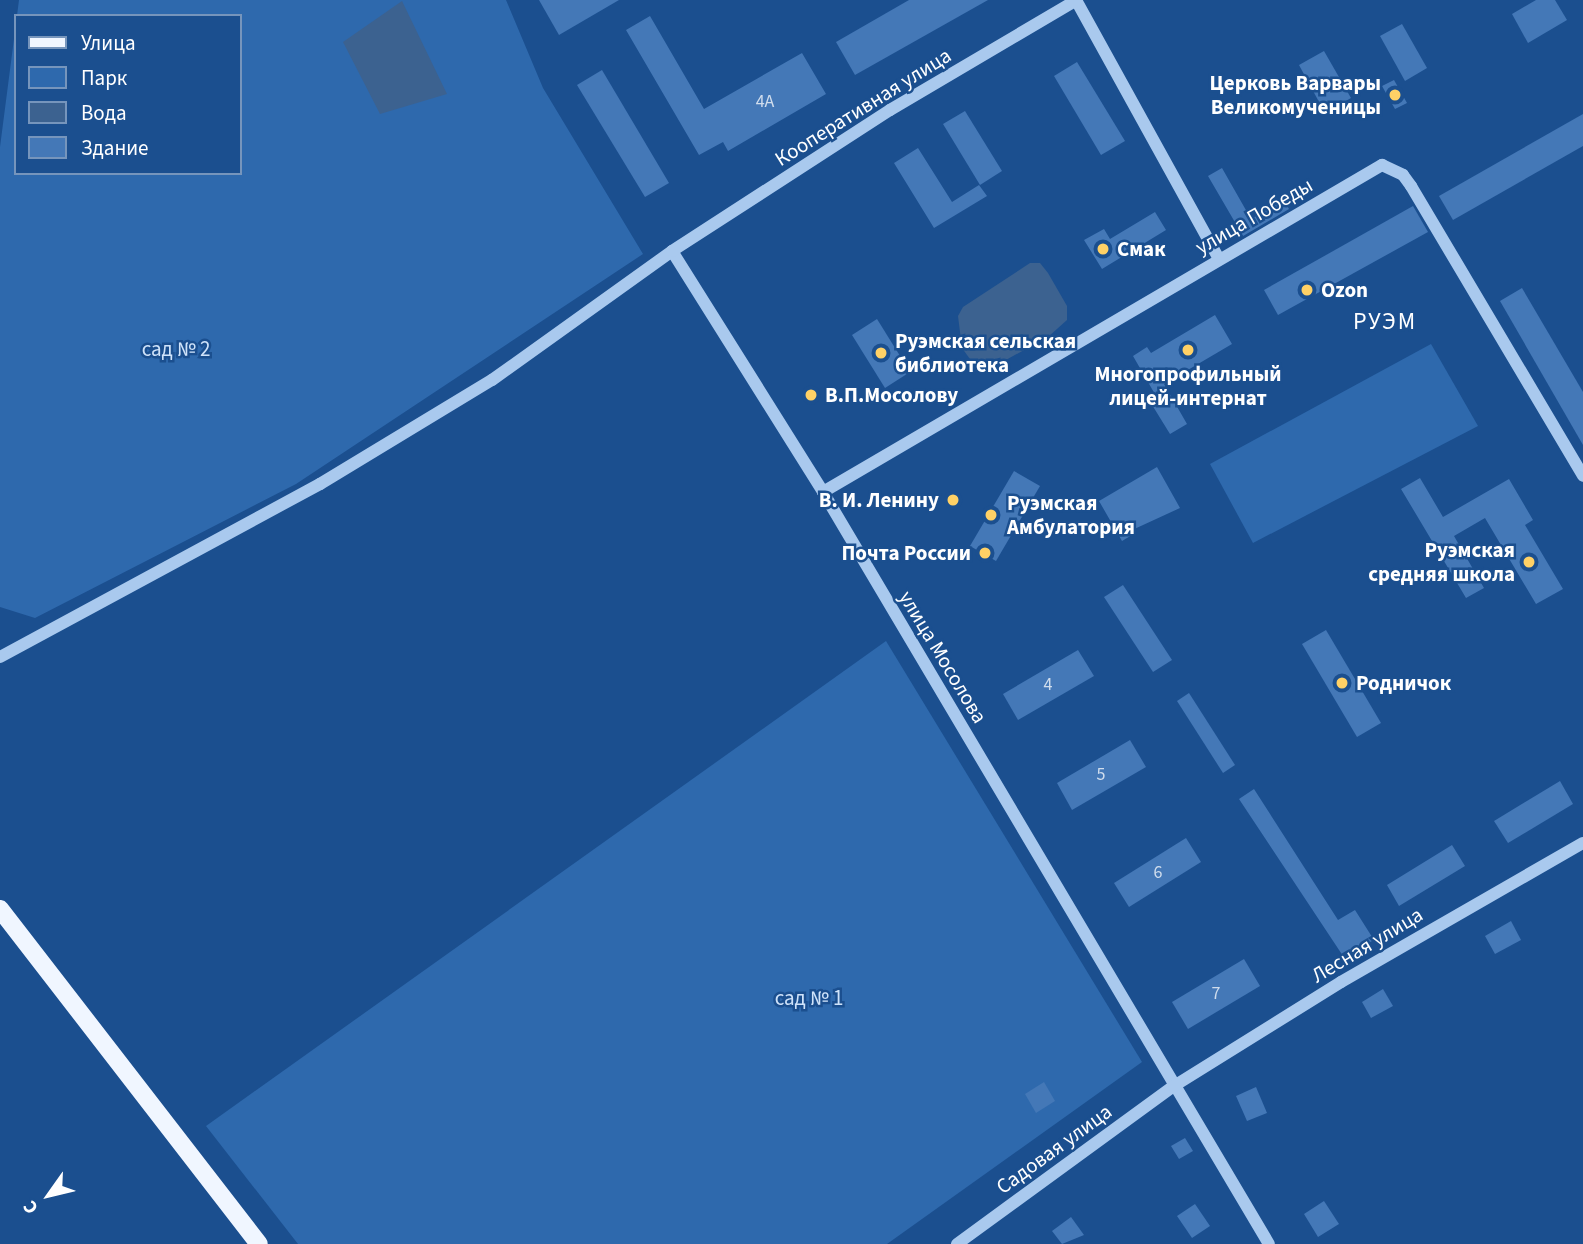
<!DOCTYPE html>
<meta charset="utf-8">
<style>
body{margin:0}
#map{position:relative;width:1583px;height:1244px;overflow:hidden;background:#1b4f8f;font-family:"Source Sans 3",sans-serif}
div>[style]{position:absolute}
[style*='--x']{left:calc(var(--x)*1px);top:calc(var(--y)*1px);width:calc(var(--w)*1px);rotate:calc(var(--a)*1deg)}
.green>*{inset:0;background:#2e69ad}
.water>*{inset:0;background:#3c6290}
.building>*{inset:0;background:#4478b7}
.minor>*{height:12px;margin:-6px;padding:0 6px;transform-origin:6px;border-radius:6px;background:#a9c9ee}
.major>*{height:18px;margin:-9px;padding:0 9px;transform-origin:9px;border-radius:9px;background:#f0f6ff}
.dots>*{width:19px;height:19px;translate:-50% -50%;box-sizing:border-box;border:4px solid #1b4f8f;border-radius:50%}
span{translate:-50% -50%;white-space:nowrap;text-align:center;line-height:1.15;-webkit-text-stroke:5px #1b4f8f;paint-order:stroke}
.number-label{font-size:18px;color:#d0dded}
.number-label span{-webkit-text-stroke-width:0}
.poi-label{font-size:21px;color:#fff;font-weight:700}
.right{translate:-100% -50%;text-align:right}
.left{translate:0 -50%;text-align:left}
.street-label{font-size:21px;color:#fff}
.park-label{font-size:21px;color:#cfe3fa}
.quarter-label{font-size:24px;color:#fff;letter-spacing:2px}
.legend{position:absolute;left:14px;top:14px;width:228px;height:161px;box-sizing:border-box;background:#1b4f8f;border:2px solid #7695bc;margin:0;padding:9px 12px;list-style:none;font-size:21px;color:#fff}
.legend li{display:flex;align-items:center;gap:14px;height:35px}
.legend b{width:35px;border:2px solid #7695bc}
.north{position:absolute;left:14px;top:1160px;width:70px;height:70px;-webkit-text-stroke:5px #1b4f8f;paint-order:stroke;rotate:236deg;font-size:19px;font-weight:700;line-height:28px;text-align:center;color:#fff}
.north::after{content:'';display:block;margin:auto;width:24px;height:32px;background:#fff;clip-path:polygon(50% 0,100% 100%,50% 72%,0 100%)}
</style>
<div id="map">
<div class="green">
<i style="clip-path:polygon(evenodd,19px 0,506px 0,543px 88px,643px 254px,296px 484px,35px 618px,0 607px,0 147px,19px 0,16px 16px,240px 16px,240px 173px,16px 173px,16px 16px)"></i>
<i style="clip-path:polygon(1431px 344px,1478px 426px,1253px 543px,1210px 464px)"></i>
<i style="clip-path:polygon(886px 641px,1142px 1062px,887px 1244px,298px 1244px,206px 1126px)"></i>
</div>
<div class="water">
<i style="clip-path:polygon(402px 1px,447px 94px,380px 114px,343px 42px)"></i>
<i style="clip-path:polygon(1030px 263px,1040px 263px,1048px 273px,1067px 306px,1067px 320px,1048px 337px,1004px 361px,983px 369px,975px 366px,962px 348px,958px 316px,963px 307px)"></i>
</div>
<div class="building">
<i style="clip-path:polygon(539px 0,619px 0,559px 35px)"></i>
<i style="clip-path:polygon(909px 0,988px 0,855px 75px,836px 42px)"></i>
<i style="clip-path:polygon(1536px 0,1555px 0,1567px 20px,1528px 43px,1512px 14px)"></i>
<i style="clip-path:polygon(650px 16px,704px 109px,802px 53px,826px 94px,728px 151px,723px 142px,699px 155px,626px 30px)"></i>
<i style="clip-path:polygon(1402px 24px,1427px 68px,1405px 81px,1380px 36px)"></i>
<i style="clip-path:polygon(1324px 51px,1351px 98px,1325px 113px,1299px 65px)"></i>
<i style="clip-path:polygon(1077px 62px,1125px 141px,1101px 155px,1054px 76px)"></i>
<i style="clip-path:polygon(602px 70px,669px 183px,645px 197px,577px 85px)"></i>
<i style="clip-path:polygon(1394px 80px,1407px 103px,1395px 109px,1382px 86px)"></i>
<i style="clip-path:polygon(965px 111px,1002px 171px,980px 185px,943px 124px)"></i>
<i style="clip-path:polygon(1583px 114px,1583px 146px,1453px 220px,1439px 196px)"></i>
<i style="clip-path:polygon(918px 148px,952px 202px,979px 185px,987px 196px,934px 228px,894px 163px)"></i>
<i style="clip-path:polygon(1222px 168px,1251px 219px,1284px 200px,1289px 209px,1243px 236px,1208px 176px)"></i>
<i style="clip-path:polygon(1413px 206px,1428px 232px,1278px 315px,1264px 290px)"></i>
<i style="clip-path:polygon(1155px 212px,1166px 230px,1102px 269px,1084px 240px,1104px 229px,1110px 239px)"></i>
<i style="clip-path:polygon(1522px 288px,1583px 392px,1583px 445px,1500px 301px)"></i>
<i style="clip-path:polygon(1215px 315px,1232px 344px,1164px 384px,1187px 424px,1170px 434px,1149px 400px,1156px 396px,1133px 356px,1147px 347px,1151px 353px)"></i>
<i style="clip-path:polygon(877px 319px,910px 372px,885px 388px,852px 335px)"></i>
<i style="clip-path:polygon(1157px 467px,1180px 508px,1130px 531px,1132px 535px,1122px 541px,1099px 501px)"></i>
<i style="clip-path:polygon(1014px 471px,1040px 486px,996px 561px,970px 546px)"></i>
<i style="clip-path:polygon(1420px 478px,1443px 517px,1509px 479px,1533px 520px,1525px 525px,1563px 589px,1536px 604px,1485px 518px,1454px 536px,1484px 588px,1466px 598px,1401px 489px)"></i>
<i style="clip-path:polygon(1123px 585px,1172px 660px,1153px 672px,1104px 597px)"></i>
<i style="clip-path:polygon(1326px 630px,1381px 723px,1357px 737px,1302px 644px)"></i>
<i style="clip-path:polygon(1078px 650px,1094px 676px,1018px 720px,1003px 694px)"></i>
<i style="clip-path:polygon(1189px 693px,1235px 765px,1223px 773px,1177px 701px)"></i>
<i style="clip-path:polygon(1130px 740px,1146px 767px,1072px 810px,1057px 783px)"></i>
<i style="clip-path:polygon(1560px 781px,1573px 804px,1508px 843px,1494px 821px)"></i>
<i style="clip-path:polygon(1254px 789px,1338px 920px,1355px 910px,1374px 940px,1343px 956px,1239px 799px)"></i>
<i style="clip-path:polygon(1186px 838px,1201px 862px,1129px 907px,1114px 883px)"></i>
<i style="clip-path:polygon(1452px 845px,1465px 866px,1399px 906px,1387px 885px)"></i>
<i style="clip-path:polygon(1511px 921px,1521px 940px,1495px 954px,1485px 936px)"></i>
<i style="clip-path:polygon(1244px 959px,1260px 986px,1188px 1029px,1172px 1002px)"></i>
<i style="clip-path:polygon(1383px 989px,1393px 1006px,1371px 1018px,1362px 1002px)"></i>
<i style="clip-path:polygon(1044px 1082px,1055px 1101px,1036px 1113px,1025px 1094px)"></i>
<i style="clip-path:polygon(1256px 1087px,1267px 1113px,1247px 1121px,1236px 1096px)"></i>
<i style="clip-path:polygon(1185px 1138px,1193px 1151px,1179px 1159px,1171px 1146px)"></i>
<i style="clip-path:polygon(1324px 1201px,1339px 1224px,1318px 1237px,1304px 1214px)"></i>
<i style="clip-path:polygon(1195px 1204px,1210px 1226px,1192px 1238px,1177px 1216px)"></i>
<i style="clip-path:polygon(1071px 1217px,1084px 1235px,1062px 1244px,1052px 1231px)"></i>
</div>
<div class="minor">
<i style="--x:1076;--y:0;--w:296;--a:61.1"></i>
<i style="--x:672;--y:251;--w:284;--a:57.9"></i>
<i style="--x:823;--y:492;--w:874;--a:59.33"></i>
<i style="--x:823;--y:492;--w:648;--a:-30.33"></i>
<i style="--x:1382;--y:165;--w:23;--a:25"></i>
<i style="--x:1403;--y:175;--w:14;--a:54"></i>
<i style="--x:1411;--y:186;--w:337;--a:59.3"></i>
<i style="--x:0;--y:657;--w:364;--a:-28.4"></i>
<i style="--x:320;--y:484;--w:201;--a:-31.2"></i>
<i style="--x:492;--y:380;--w:221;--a:-35.6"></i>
<i style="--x:672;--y:251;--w:260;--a:-32.9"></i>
<i style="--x:890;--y:110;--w:217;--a:-30.5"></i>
<i style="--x:957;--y:1244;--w:268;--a:-36.1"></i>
<i style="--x:1174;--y:1086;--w:197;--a:-31.9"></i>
<i style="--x:1341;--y:982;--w:279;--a:-29.9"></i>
</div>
<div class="major">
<i style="--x:0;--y:909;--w:423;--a:52.3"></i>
</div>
<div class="dots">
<i style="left:1395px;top:95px;background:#ffd166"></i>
<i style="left:1103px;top:249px;background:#ffd166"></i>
<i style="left:1307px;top:290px;background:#ffd166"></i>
<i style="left:1188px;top:350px;background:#ffd166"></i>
<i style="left:881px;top:353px;background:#ffd166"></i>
<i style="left:811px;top:395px;background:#ffd166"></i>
<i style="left:953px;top:500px;background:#ffd166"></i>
<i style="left:991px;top:515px;background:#ffd166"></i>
<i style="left:985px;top:553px;background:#ffd166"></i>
<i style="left:1529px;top:562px;background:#ffd166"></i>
<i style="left:1342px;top:683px;background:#ffd166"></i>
</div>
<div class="number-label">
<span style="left:765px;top:102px">4А</span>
<span style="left:1048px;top:685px">4</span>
<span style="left:1101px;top:775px">5</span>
<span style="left:1158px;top:873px">6</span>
<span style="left:1216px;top:994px">7</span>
</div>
<div class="poi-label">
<span class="right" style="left:1381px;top:95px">Церковь Варвары<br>Великомученицы</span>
<span class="left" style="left:1117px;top:249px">Смак</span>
<span class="left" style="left:1321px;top:290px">Ozon</span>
<span class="left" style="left:895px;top:353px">Руэмская сельская<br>библиотека</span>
<span style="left:1188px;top:386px">Многопрофильный<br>лицей-интернат</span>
<span class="left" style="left:825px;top:395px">В.П.Мосолову</span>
<span class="right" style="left:939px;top:500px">В. И. Ленину</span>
<span class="left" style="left:1007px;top:515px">Руэмская<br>Амбулатория</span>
<span class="right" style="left:1515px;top:562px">Руэмская<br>средняя школа</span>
<span class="right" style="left:971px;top:553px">Почта России</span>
<span class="left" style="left:1356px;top:683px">Родничок</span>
</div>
<div class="street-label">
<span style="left:863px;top:107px;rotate:-32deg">Кооперативная улица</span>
<span style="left:1254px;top:216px;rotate:-30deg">улица Победы</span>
<span style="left:943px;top:657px;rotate:59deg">улица Мосолова</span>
<span style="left:1367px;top:945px;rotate:-31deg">Лесная улица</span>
<span style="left:1054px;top:1149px;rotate:-36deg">Садовая улица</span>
</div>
<div class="park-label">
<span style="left:176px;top:349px">сад № 2</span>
<span style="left:809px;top:998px">сад № 1</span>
</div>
<div class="quarter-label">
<span style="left:1385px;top:322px">РУЭМ</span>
</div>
<ul class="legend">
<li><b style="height:9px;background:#f0f6ff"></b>Улица</li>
<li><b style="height:19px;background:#2e69ad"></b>Парк</li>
<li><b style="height:19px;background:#3c6290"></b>Вода</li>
<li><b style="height:19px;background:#4478b7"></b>Здание</li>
</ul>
<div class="north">С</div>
</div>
